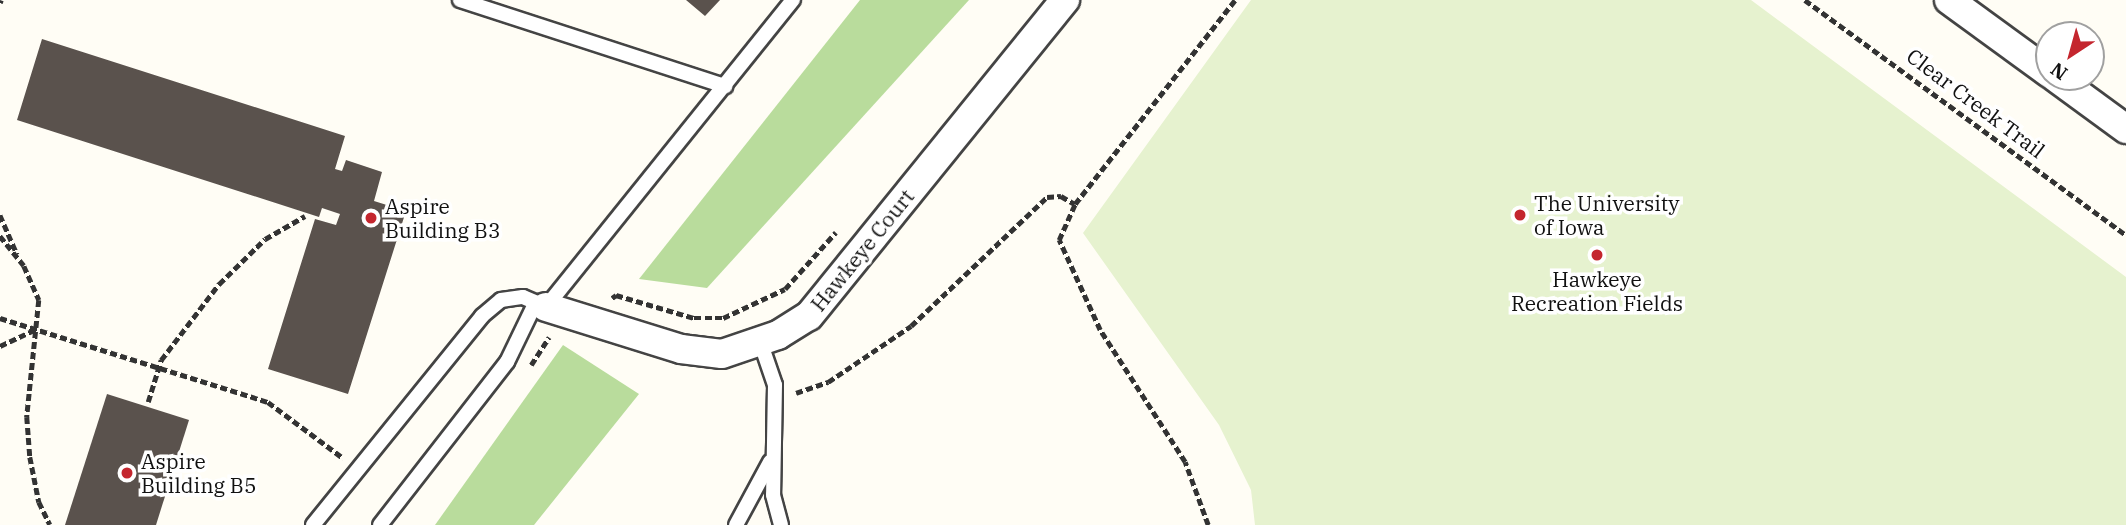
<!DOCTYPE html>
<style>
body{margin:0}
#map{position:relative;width:2126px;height:525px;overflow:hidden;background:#fffdf5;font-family:"IBM Plex Serif",serif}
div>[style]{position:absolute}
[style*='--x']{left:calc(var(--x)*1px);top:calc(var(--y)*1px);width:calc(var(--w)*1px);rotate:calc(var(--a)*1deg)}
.forest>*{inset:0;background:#b9dc9c}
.pitch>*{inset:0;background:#e6f2cf}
.building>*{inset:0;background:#5a524d}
.path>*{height:4.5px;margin-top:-2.25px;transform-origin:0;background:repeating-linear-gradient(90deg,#333 0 7px,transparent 0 10.5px)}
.roads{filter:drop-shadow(2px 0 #444) drop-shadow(-2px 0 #444) drop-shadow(0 2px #444) drop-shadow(0 -2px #444)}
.service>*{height:14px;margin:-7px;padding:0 7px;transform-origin:7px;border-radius:7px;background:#fff}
.minor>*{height:28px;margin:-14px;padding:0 14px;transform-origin:14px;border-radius:14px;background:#fff}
.dots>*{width:19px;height:19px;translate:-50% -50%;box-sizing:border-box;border:4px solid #fff;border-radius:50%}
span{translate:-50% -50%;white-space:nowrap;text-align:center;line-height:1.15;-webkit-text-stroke:7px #fff;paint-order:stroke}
.street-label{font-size:21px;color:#111}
.poi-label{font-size:21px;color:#111}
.left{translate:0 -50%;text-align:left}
.north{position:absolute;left:2035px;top:21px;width:70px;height:70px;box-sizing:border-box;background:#fff;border:2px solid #a0a0a0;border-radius:50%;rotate:216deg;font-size:19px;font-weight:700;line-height:28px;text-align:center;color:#111}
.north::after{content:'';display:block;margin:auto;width:24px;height:32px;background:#c4262e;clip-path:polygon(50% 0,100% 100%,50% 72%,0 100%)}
</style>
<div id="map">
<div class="forest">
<i style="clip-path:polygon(860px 0,969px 0,707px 288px,639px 279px)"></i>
<i style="clip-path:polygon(563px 345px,639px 394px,534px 525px,435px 525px)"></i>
</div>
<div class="pitch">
<i style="clip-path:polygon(1251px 0,1751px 0,2126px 277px,2126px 525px,1255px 525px,1251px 490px,1219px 425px,1083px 233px)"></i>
</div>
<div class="building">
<i style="clip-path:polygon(686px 0,720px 0,705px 16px)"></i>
<i style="clip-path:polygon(42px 39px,345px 136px,335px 169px,342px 171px,346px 160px,382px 172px,374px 201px,406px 211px,348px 394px,268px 369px,315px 219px,336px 225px,340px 214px,322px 208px,319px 217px,17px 120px)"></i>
<i style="clip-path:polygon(107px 394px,189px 420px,156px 525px,65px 525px)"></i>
</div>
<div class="path">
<i style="--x:1805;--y:0;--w:398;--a:36.2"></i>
<i style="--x:0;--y:3;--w:3;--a:-72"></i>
<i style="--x:0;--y:215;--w:43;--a:66.4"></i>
<i style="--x:0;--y:236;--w:38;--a:51"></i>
<i style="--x:24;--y:266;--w:37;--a:66"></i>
<i style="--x:39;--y:300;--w:118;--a:95.9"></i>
<i style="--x:27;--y:417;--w:40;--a:85.7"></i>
<i style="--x:30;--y:457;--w:46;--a:78.7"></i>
<i style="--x:39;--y:502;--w:25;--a:64"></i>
<i style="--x:612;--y:298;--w:5;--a:-37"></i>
<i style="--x:616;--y:295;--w:81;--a:16.4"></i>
<i style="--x:694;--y:318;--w:29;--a:0"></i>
<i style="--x:723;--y:318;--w:68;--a:-25.1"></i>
<i style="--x:785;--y:289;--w:76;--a:-48.2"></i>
<i style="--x:0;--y:318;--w:281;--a:17.4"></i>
<i style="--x:268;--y:402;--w:94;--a:36.7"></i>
<i style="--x:0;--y:346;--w:40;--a:-25"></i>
<i style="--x:531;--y:365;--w:33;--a:-57"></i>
<i style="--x:796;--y:393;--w:34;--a:-19"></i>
<i style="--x:828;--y:382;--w:100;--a:-34"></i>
<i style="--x:911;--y:326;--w:187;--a:-43.5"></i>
<i style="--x:1047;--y:197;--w:14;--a:-4"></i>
<i style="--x:1061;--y:196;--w:16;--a:30"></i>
<i style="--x:148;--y:402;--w:44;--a:-72.8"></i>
<i style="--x:161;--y:360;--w:96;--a:-52.7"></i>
<i style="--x:219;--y:284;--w:64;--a:-44.4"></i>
<i style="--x:265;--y:239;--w:46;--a:-29.9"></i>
<i style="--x:1208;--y:525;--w:67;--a:-110.1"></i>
<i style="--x:1185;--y:462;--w:157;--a:-122.8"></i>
<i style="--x:1100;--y:330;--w:99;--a:-114.5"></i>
<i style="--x:1059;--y:240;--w:39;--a:-66"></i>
<i style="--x:1075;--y:204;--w:259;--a:-51.9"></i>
</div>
<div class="roads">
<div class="service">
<i style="--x:460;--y:0;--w:279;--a:18"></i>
<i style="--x:761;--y:344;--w:43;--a:71.1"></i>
<i style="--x:775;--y:385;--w:110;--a:91"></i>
<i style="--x:773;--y:495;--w:31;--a:75"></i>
<i style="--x:313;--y:525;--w:269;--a:-51"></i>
<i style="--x:482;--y:316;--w:25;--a:-40"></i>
<i style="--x:501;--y:300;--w:22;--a:-8"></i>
<i style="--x:523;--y:297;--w:25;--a:23"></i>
<i style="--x:546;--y:307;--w:394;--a:-51.2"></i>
<i style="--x:380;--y:525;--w:207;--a:-52.1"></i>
<i style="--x:507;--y:362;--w:64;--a:-64.2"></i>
<i style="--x:736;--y:525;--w:72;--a:-61.6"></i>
</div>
<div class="minor">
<i style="--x:1949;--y:0;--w:124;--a:36.1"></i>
<i style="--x:2055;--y:77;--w:88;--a:36.2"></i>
<i style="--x:546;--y:307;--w:141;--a:17.3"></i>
<i style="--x:681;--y:349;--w:41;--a:7"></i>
<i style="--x:722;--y:354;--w:59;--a:-18.7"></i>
<i style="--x:778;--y:335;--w:36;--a:-32"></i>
<i style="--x:809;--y:316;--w:407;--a:-51"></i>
</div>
</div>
<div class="dots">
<i style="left:1520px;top:215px;background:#c4262e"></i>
<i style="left:371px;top:218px;background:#c4262e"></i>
<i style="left:1597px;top:255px;background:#c4262e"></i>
<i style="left:127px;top:473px;background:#c4262e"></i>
</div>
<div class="street-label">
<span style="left:1976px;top:103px;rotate:37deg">Clear Creek Trail</span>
<span style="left:862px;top:250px;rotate:-51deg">Hawkeye Court</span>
</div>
<div class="poi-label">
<span class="left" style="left:1534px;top:215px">The University<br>of Iowa</span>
<span class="left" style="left:385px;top:218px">Aspire<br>Building B3</span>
<span style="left:1597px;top:291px">Hawkeye<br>Recreation Fields</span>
<span class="left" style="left:141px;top:473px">Aspire<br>Building B5</span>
</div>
<div class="north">N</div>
</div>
